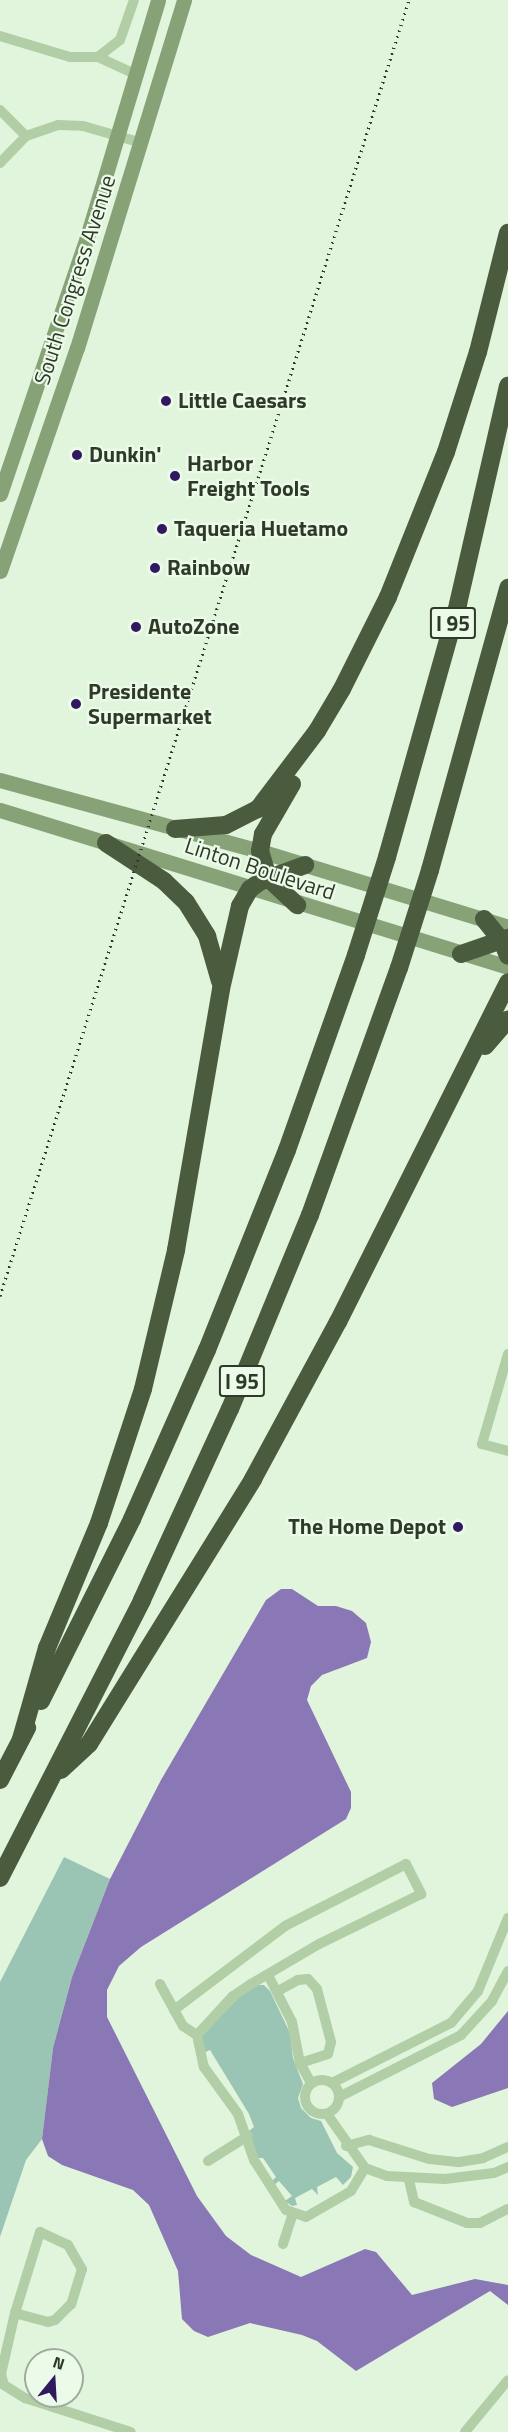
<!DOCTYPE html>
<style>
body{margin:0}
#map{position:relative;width:508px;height:2432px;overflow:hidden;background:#e1f4dc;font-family:"Titillium Web",sans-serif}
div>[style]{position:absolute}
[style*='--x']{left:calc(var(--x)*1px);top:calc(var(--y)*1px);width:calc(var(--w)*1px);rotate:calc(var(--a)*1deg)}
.green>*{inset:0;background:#9ac5b4}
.water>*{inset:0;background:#8a77b5}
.minor>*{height:10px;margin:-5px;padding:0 5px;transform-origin:5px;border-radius:5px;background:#b1cea6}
.minor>.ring{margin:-5px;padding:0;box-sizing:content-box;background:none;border:10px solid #b1cea6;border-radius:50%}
.secondary>*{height:15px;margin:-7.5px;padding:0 7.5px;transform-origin:7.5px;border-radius:7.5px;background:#87a277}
.motorway>*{height:18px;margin:-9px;padding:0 9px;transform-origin:9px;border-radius:9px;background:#4a5b3e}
.rail>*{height:3px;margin-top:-1.5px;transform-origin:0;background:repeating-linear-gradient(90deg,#2f3928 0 1.5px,transparent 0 6px)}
.motorway-bridge>*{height:18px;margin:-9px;padding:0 9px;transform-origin:9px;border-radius:9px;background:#4a5b3e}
.dots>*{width:16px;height:16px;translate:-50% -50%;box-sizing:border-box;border:3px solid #ecfbe9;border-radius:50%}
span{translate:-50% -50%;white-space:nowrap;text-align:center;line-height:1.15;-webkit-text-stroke:4.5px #ecfbe9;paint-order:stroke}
.shield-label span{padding:2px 4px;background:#ecfbe9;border:2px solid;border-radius:4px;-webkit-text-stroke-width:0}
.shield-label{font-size:21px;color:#2f3928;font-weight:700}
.street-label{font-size:22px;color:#2f3928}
.poi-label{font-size:22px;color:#2f3928;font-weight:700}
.left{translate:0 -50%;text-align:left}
.right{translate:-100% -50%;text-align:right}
.north{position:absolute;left:24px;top:2348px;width:60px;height:60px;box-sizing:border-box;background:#ecfbe9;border:2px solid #a0ad9c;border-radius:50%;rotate:18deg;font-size:16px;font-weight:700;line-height:24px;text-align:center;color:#2f3928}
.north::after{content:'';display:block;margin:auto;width:21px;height:27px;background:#30195f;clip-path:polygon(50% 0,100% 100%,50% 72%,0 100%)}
</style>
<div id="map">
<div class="green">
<i style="clip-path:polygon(64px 1857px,110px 1879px,72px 1977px,53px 2048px,42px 2139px,26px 2160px,0 2237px,0 1982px)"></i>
<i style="clip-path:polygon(259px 1985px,264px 1985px,270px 1991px,290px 2033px,293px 2058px,303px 2084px,298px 2098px,301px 2108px,311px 2118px,321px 2121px,337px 2153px,353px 2167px,351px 2177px,343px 2185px,336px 2177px,317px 2187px,318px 2195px,312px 2189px,295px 2198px,297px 2205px,292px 2206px,285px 2201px,292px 2196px,279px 2181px,274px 2185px,271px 2182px,276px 2177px,263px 2158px,258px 2158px,249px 2131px,254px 2127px,249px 2114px,210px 2050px,203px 2053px,201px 2037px,243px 1993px)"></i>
</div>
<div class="water">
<i style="clip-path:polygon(281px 1589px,292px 1589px,318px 1606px,336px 1606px,352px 1611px,366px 1623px,371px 1642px,367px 1658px,322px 1675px,311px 1686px,307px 1700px,351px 1792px,351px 1808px,346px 1819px,141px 1947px,119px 1966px,107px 1990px,107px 2017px,197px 2196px,226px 2236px,251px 2255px,301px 2277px,365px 2249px,376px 2252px,412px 2295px,475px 2279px,508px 2285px,508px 2305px,490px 2291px,356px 2371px,317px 2341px,302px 2335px,250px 2323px,208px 2337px,194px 2331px,182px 2319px,178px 2271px,149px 2205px,133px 2190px,62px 2165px,48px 2156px,42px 2139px,53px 2048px,72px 1977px,110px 1879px,161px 1780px,266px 1600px)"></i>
<i style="clip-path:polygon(508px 2011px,508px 2088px,452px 2107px,434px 2099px,432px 2083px,481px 2044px)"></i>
</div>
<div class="minor">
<i style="--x:0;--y:36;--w:73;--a:16.7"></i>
<i style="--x:70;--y:57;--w:28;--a:0"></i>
<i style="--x:98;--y:57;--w:28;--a:-38"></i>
<i style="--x:120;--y:40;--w:42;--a:-70.7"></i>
<i style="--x:98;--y:57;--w:43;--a:24.8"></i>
<i style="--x:0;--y:110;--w:37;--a:45"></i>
<i style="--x:0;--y:163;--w:37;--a:-46"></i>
<i style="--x:26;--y:136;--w:34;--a:-19"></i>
<i style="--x:58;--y:125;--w:25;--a:2"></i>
<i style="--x:83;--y:126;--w:61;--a:16.1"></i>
<i style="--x:508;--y:1354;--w:94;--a:106.1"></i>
<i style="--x:482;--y:1444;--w:27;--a:15"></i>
<i style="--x:268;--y:1975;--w:53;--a:62.9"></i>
<i style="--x:292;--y:2022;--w:42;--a:79"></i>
<i style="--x:300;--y:2063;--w:23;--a:61"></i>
<i style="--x:160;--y:1984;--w:48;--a:61.3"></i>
<i style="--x:183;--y:2026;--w:17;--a:33"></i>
<i style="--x:278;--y:1991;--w:23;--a:-29"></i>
<i style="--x:298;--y:1980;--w:10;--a:-6"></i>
<i style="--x:308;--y:1979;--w:13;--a:48"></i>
<i style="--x:317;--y:1989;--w:55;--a:75.2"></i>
<i style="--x:331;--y:2042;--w:12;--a:104"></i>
<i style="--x:328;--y:2054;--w:29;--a:162"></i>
<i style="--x:174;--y:2010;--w:139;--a:-37.1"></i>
<i style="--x:285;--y:1926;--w:136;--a:-27.1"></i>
<i style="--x:406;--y:1864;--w:34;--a:63"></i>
<i style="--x:421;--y:1894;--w:114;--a:153.9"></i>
<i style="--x:319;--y:1944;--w:79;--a:149.5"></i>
<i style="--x:251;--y:1984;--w:22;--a:146"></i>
<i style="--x:233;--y:1996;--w:53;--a:132.7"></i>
<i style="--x:197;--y:2035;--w:33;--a:78"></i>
<i style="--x:204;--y:2067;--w:58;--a:54.1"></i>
<i style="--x:238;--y:2114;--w:49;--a:70.8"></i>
<i style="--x:254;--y:2160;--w:59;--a:57.4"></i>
<i style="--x:286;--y:2210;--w:21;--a:19"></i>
<i style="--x:306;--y:2217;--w:52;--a:-30"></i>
<i style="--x:351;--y:2191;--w:27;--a:-59"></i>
<i class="ring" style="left:305px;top:2080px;width:24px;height:24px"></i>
<i style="--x:332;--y:2083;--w:133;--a:-26.8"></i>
<i style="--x:451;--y:2023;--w:42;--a:-49.8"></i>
<i style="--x:478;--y:1991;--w:79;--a:-67.7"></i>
<i style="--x:339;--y:2097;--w:137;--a:-26.9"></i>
<i style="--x:461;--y:2035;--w:46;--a:-47.6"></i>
<i style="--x:492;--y:2001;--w:34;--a:-62"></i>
<i style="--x:327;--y:2114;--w:66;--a:54.9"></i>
<i style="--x:365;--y:2168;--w:23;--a:20"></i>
<i style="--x:387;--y:2176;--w:58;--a:3"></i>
<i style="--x:445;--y:2179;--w:49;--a:-7"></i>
<i style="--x:494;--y:2173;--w:15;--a:-23"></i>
<i style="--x:346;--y:2146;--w:24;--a:-15"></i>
<i style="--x:369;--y:2140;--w:63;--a:17.6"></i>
<i style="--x:429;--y:2159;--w:30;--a:6"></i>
<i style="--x:459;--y:2162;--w:24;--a:-9"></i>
<i style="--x:483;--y:2158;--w:27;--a:-24"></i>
<i style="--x:208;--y:2161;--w:47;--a:-32"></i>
<i style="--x:409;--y:2180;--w:23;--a:77"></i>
<i style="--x:414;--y:2202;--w:57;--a:21.6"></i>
<i style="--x:467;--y:2223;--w:13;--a:0"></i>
<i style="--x:480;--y:2223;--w:31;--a:-27"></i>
<i style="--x:40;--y:2232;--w:31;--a:25"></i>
<i style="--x:68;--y:2245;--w:28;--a:60"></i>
<i style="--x:82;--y:2269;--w:37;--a:107"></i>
<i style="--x:71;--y:2304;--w:23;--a:135"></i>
<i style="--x:55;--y:2320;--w:7;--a:164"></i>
<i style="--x:48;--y:2322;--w:34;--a:-165"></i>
<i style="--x:15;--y:2313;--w:85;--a:-72.8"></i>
<i style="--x:283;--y:2244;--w:32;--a:-72"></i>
<i style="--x:15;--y:2313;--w:63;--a:102.9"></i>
<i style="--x:1;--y:2374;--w:11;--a:75"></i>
<i style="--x:4;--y:2385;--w:25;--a:32"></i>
<i style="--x:25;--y:2398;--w:111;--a:17.8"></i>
<i style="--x:465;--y:2432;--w:67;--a:-50.4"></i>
</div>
<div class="secondary">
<i style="--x:0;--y:494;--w:271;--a:-71.3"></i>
<i style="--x:87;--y:237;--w:247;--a:-73.3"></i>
<i style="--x:0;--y:571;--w:236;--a:-71"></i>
<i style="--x:77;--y:348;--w:364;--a:-72.9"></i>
<i style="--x:0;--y:780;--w:270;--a:15.3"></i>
<i style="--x:260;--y:851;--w:259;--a:17"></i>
<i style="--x:0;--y:810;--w:532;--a:17.17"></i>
</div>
<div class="motorway">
<i style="--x:292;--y:784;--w:58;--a:120.1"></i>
<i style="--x:263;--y:834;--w:17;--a:100"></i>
<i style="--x:260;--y:851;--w:28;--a:73"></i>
<i style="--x:268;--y:878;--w:40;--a:43"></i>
<i style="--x:175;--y:829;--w:51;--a:-4.5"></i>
<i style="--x:226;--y:825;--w:36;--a:-27"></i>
<i style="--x:258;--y:809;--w:98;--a:-52.9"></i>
<i style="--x:317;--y:731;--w:49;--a:-59.2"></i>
<i style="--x:342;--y:689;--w:103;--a:-63.4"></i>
<i style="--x:388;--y:597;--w:156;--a:-68.2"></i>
<i style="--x:446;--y:452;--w:105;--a:-72.3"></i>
<i style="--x:478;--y:352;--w:123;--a:-75.9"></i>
<i style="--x:106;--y:843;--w:69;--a:33.2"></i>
<i style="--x:164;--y:881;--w:30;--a:44"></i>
<i style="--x:186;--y:902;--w:40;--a:58"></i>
<i style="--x:207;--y:936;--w:47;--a:73.9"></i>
<i style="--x:387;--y:857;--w:263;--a:-74.3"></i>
<i style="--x:458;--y:604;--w:224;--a:-77.1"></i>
<i style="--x:430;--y:870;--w:293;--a:-74.5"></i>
<i style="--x:484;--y:919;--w:28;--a:51"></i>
<i style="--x:502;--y:941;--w:16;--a:68"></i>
<i style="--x:461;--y:954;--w:50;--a:-18.8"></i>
<i style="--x:485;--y:1046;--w:35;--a:-49"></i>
<i style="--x:41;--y:1701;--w:203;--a:-63.4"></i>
<i style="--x:132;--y:1519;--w:185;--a:-66.1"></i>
<i style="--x:207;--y:1350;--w:215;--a:-68.2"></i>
<i style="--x:287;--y:1150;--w:207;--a:-70.5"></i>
<i style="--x:21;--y:1739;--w:95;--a:-74.1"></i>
<i style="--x:47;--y:1648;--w:135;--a:-67.4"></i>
<i style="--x:99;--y:1523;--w:141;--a:-71.8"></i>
<i style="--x:143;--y:1389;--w:143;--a:-76.6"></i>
<i style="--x:176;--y:1250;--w:265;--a:-80.2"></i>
<i style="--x:221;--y:989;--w:85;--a:-77.1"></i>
<i style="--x:240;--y:906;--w:20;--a:-60"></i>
<i style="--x:250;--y:889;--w:14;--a:-36"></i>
<i style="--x:261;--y:881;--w:47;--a:-20"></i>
<i style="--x:61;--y:1770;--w:38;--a:-43"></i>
<i style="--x:89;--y:1744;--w:312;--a:-58.2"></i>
<i style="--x:253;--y:1479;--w:179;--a:-61.6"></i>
<i style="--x:338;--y:1322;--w:380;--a:-63.4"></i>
<i style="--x:0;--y:1780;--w:59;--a:-62.6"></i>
<i style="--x:0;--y:1878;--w:312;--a:-62.9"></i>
<i style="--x:142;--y:1600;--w:210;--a:-65.3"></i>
<i style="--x:230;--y:1409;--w:210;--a:-67.6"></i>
<i style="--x:310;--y:1215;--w:263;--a:-70.2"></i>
</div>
<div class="rail">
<i style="--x:0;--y:1296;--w:1359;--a:-72.49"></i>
</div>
<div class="motorway-bridge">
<i style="--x:356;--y:955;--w:103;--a:-72.4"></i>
<i style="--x:399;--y:968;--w:103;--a:-72.4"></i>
</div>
<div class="dots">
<i style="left:166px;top:401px;background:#30195f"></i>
<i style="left:77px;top:455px;background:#30195f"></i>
<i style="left:175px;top:476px;background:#30195f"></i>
<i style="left:162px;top:529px;background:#30195f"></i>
<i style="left:155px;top:568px;background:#30195f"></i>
<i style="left:136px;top:627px;background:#30195f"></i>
<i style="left:76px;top:704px;background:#30195f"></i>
<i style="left:458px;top:1527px;background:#30195f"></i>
</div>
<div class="shield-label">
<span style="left:453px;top:623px">I 95</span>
<span style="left:242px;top:1381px">I 95</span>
</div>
<div class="street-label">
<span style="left:75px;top:280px;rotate:-72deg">South Congress Avenue</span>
<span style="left:260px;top:869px;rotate:18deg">Linton Boulevard</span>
</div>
<div class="poi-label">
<span class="left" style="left:178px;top:401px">Little Caesars</span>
<span class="left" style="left:89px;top:455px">Dunkin'</span>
<span class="left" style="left:187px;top:476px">Harbor<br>Freight Tools</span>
<span class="left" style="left:174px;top:529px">Taqueria Huetamo</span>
<span class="left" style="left:167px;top:568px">Rainbow</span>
<span class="left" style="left:148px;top:627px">AutoZone</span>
<span class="left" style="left:88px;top:704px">Presidente<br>Supermarket</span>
<span class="right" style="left:446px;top:1527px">The Home Depot</span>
</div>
<div class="north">N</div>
</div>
